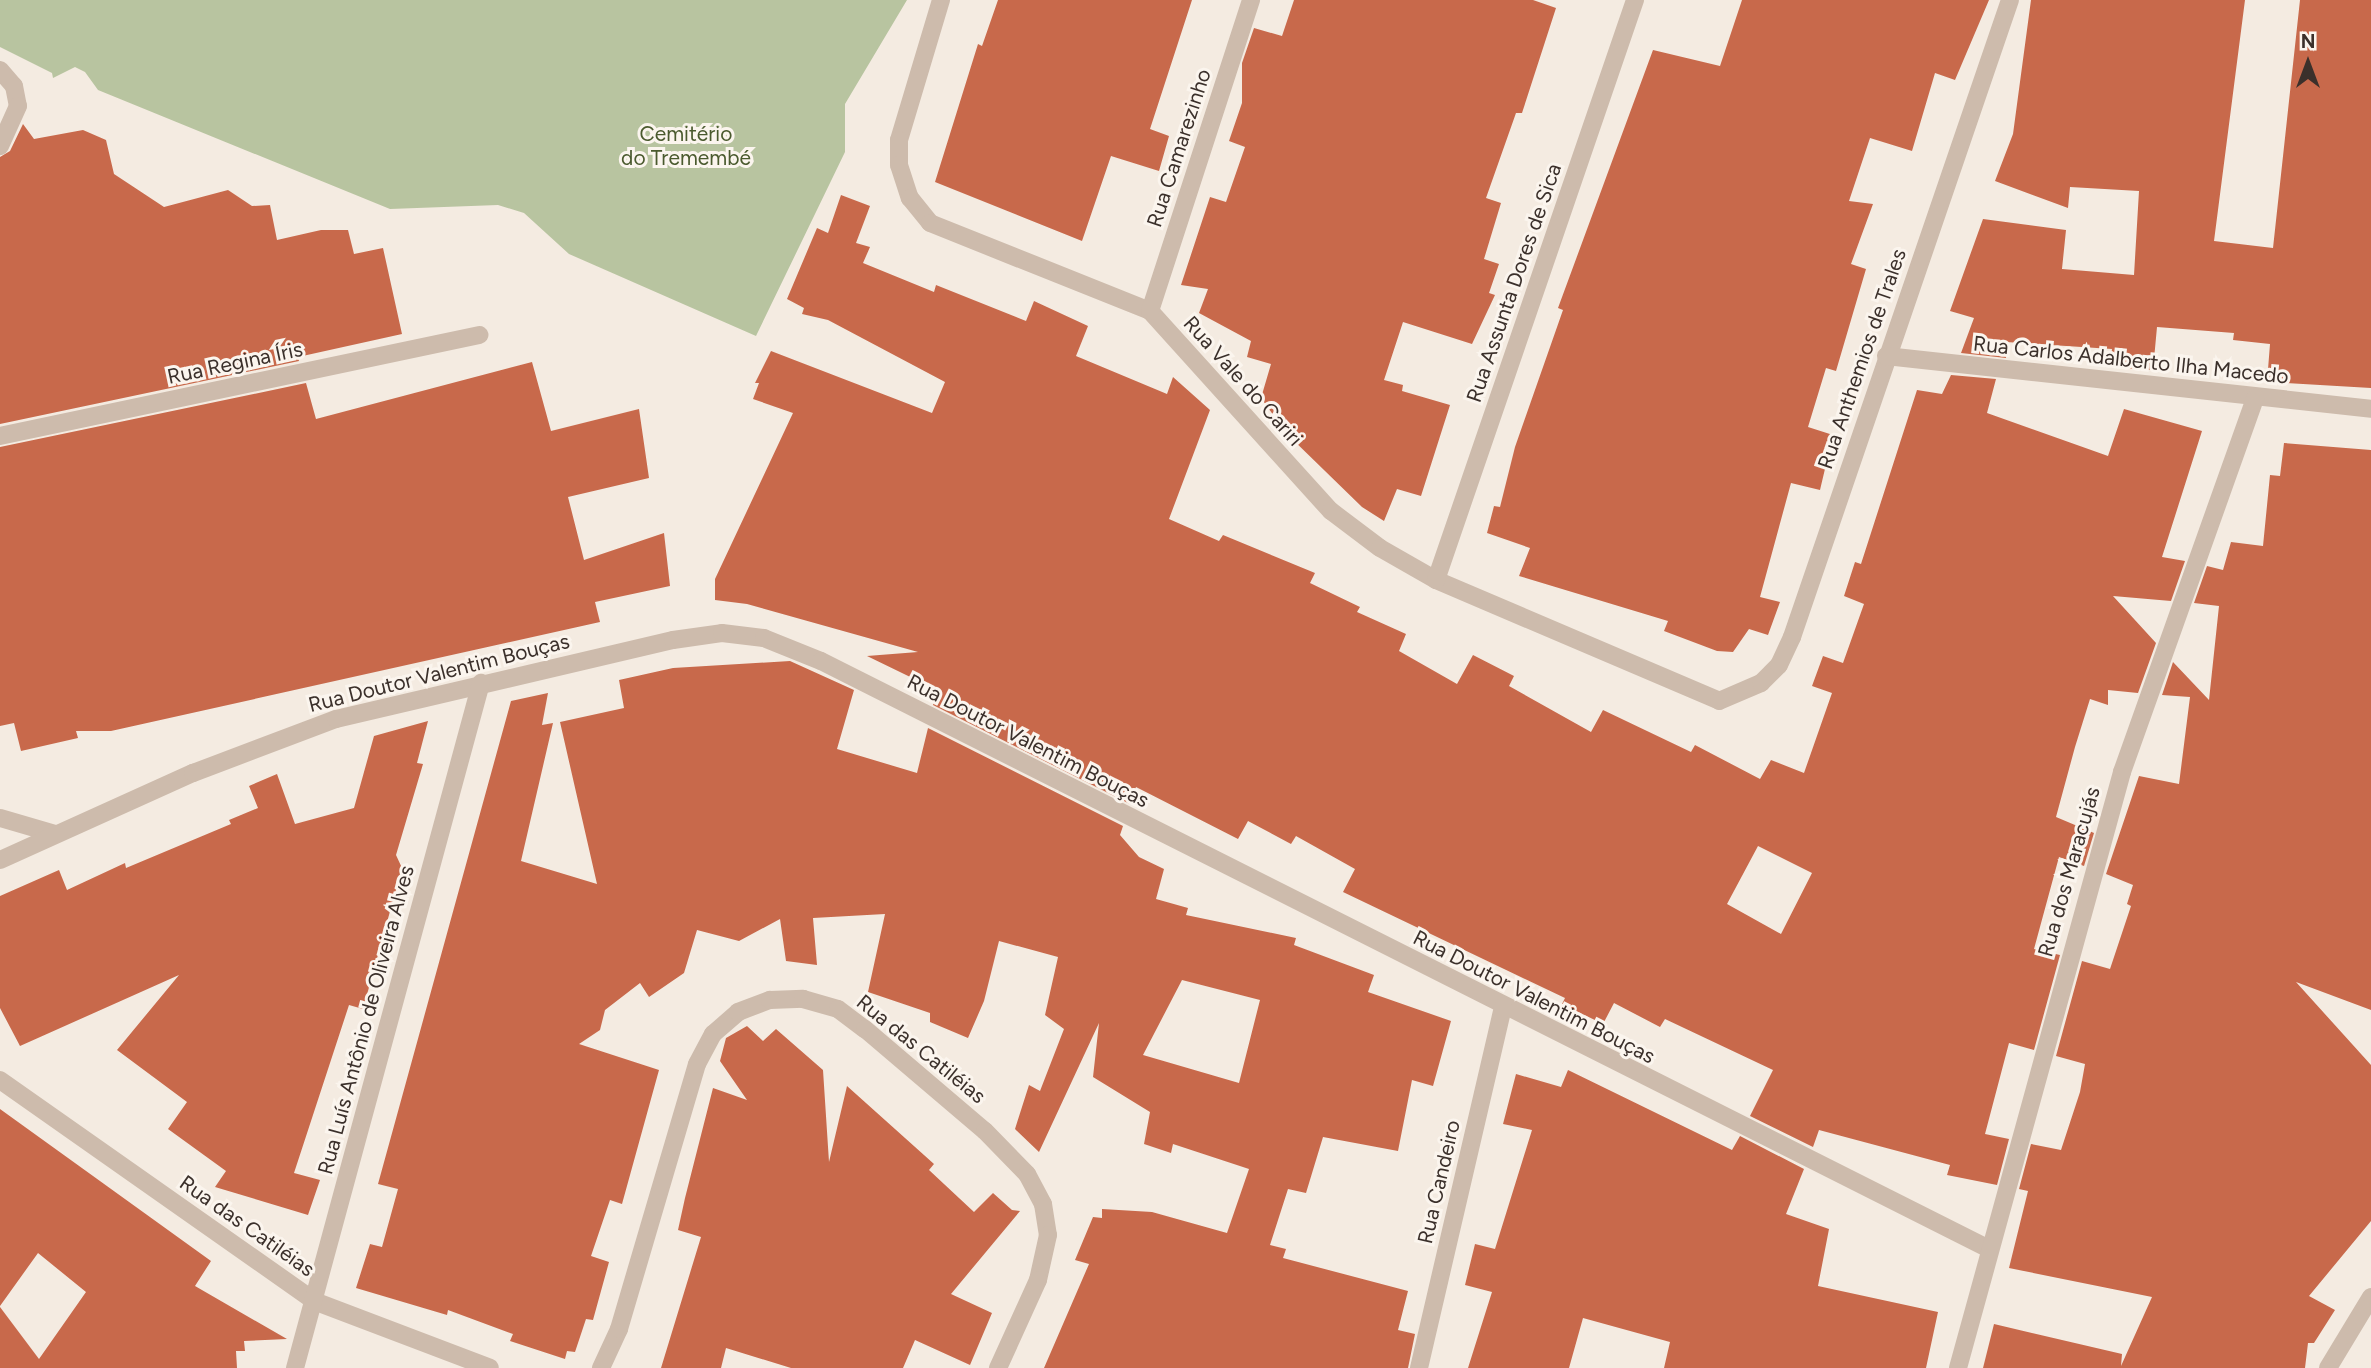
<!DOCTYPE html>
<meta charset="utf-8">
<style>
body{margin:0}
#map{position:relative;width:2371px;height:1368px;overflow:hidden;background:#f4ebe1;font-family:Figtree,sans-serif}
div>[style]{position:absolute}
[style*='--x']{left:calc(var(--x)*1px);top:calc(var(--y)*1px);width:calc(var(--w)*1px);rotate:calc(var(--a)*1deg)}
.green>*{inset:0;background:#b8c4a0}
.building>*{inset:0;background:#c8694b}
.street>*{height:18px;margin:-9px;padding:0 9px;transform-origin:9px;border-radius:9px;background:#cdbbac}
span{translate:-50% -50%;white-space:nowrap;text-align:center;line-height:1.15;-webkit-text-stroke:6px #fbf5ee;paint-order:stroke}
.park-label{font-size:21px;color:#4a5a2e}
.street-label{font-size:21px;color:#3b302b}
.north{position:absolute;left:2273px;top:28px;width:70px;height:70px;-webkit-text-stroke:5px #fbf5ee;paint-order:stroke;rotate:0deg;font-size:19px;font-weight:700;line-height:28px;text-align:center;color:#3b302b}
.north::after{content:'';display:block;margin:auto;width:24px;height:32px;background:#3b302b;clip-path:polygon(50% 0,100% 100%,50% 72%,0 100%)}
</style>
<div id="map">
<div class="green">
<i style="clip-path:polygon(0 0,907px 0,845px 104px,845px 152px,756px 336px,569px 254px,524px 213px,498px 205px,390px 209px,98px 90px,85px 72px,75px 67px,53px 78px,52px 73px,0 47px)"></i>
</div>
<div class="building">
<i style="clip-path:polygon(998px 0,1192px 0,1150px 129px,1169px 136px,1159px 171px,1111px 156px,1082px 241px,935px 182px,978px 44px,982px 46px)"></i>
<i style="clip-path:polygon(1294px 0,1533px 0,1556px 8px,1522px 113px,1516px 113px,1486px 198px,1501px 203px,1484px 259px,1499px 264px,1489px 293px,1495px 295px,1472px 344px,1403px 322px,1384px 380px,1403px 385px,1402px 391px,1450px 405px,1421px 496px,1397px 489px,1384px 521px,1362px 507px,1287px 434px,1261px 398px,1271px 364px,1247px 357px,1251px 341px,1199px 313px,1208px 289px,1181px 285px,1210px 197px,1226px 202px,1245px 147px,1229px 141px,1242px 103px,1242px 63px,1254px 28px,1282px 36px)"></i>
<i style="clip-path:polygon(1742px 0,1989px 0,1955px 80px,1935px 73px,1912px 151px,1870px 138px,1849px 201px,1873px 204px,1851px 264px,1866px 269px,1836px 371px,1826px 368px,1808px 427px,1833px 435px,1820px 490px,1791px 483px,1760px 597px,1780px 602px,1768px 635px,1749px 629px,1733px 652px,1717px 651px,1664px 631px,1668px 621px,1519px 576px,1530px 548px,1487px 533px,1494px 506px,1500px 507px,1515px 447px,1563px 310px,1558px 308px,1653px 50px,1720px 66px)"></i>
<i style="clip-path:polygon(2031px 0,2245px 0,2214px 241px,2273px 248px,2300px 0,2371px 0,2371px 388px,2267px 382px,2270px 344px,2233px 340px,2234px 333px,2157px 327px,2153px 370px,2110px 367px,2112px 349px,2006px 342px,2006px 358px,1961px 353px,1974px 318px,1950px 311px,1983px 219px,2066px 230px,2062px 269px,2134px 275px,2139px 191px,2070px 187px,2068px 208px,1995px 181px,2013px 134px)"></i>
<i style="clip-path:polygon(23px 124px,34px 139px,83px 130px,106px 140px,114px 174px,164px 207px,228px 190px,252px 206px,270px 205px,277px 240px,321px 230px,348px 230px,354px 254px,383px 248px,402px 334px,298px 357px,299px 361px,0 424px,0 157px,10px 151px)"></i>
<i style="clip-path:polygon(evenodd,841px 195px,870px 206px,856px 243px,870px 247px,863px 263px,934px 292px,936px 285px,1026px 321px,1034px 301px,1088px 326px,1076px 356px,1167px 394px,1173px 377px,1210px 410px,1169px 519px,1219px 541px,1223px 535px,1315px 573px,1310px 583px,1360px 607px,1357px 612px,1406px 634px,1399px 651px,1457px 684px,1473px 655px,1514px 676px,1509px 686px,1591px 732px,1603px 710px,1691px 752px,1695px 745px,1760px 779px,1771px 760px,1804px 773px,1832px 693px,1812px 686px,1823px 656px,1843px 663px,1864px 604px,1844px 596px,1855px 562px,1861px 564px,1917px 390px,1942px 394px,1951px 375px,1996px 379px,1987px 413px,2108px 456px,2124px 409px,2202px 431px,2162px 557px,2185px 561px,2171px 601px,2113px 596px,2156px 643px,2138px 693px,2108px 690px,2108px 705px,2090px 699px,2075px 747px,2056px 817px,2094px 833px,2084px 866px,2059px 857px,2034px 949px,2060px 955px,2034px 1050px,2009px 1043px,1985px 1134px,2009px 1139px,1997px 1185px,1947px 1175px,1950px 1165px,1819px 1130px,1813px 1147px,1750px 1116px,1773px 1070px,1665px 1019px,1660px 1027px,1614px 1003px,1603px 1024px,1562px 1004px,1565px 998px,1343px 892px,1355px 869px,1296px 836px,1291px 844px,1248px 821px,1238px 839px,1136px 787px,1130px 804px,933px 705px,937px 690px,867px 656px,918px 652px,747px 604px,715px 600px,715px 579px,793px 413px,753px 399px,759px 383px,755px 383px,771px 351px,932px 413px,945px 382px,828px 320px,802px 314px,804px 308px,787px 299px,817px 228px,828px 233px,841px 195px,1758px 846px,1812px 873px,1781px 934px,1727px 904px,1758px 846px)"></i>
<i style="clip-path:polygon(532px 362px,551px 431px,639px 409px,649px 478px,568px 497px,584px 560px,664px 533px,670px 586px,595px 602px,600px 622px,111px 731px,76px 731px,78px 738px,21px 751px,14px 723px,0 726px,0 447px,306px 383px,316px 419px)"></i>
<i style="clip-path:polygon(2284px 443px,2371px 450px,2371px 1010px,2296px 982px,2371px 1065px,2371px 1221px,2309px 1296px,2335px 1310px,2314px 1343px,2308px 1343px,2305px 1368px,1983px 1368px,1994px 1324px,2122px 1354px,2121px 1366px,2152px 1297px,2009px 1268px,2028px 1191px,2019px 1189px,2031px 1144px,2061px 1150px,2080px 1092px,2085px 1064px,2056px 1056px,2082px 961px,2110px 969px,2131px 906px,2127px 904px,2133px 885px,2106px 874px,2139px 776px,2179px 784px,2190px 697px,2162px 695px,2173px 662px,2209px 700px,2219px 606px,2194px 603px,2207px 566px,2223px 570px,2231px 542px,2263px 546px,2270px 475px,2280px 476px)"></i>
<i style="clip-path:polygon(evenodd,790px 661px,854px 690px,837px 749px,917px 773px,928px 728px,1123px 826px,1120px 835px,1139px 857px,1164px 869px,1156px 899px,1188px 908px,1186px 915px,1296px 938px,1294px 945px,1374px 975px,1368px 992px,1451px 1021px,1433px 1086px,1412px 1080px,1398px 1151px,1323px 1137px,1306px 1193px,1288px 1189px,1270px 1245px,1286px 1249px,1283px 1258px,1408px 1291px,1398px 1330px,1415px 1334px,1408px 1368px,1044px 1368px,1089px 1264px,1075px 1260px,1093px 1217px,1102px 1218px,1102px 1209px,1152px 1212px,1227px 1233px,1249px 1169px,1173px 1144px,1171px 1153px,1144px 1144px,1150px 1112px,1093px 1077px,1099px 1023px,1039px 1152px,1015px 1129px,1029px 1085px,1040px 1091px,1064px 1029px,1045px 1015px,1058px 957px,999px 941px,984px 1001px,968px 1038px,930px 1022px,930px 1013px,868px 992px,885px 914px,813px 918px,817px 965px,786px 961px,780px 919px,739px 941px,697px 930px,684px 973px,649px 997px,640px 983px,605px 1010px,600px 1030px,579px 1044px,659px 1070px,622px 1204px,610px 1200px,591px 1256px,609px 1262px,593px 1320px,586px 1319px,575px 1352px,567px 1351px,565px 1359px,510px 1341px,513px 1334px,448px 1310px,447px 1315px,356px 1288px,370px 1244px,382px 1247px,398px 1189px,378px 1184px,511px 701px,548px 693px,542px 725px,553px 723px,521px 861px,597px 884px,560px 722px,624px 708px,619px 680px,673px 668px,790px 661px,1182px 980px,1260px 1000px,1239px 1083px,1143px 1055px,1182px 980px)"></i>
<i style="clip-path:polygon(428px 721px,417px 763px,423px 764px,396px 855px,402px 868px,363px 1009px,349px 1005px,294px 1173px,320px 1180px,308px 1215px,215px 1187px,226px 1171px,168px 1129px,187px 1102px,117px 1050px,179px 975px,20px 1046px,0 1008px,0 896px,59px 870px,67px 890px,125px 863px,126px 868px,231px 824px,229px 820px,258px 808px,249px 786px,277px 774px,295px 824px,354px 808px,374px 736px)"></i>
<i style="clip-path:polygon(747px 1026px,763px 1041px,776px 1029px,823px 1070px,829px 1162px,847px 1086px,934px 1164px,929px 1170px,974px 1212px,993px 1193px,1012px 1210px,1020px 1211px,951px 1294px,992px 1313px,970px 1365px,915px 1340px,903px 1368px,791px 1368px,726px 1348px,721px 1368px,661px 1368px,701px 1237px,678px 1230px,685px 1198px,713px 1088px,747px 1100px,720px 1061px,726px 1038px)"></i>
<i style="clip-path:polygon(1568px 1070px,1732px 1150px,1740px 1136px,1804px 1169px,1786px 1214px,1829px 1229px,1818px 1286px,1938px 1312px,1926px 1368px,1664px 1368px,1670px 1342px,1583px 1318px,1569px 1368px,1468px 1368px,1492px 1292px,1465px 1285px,1475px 1244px,1495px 1249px,1532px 1130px,1503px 1124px,1516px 1074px,1561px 1087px)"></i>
<i style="clip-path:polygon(0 1109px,211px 1261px,195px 1286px,287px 1339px,244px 1341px,245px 1351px,236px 1351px,237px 1368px,0 1368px,0 1307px,39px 1359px,86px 1292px,38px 1253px,0 1306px)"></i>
</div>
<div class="street">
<i style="--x:941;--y:0;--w:146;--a:106.7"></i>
<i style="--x:899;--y:140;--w:25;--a:90"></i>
<i style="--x:899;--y:165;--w:35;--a:72"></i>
<i style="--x:910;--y:198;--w:32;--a:51"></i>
<i style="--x:930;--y:223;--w:237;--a:21.8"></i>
<i style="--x:1150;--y:311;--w:270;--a:47.9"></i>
<i style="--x:1331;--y:511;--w:61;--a:37.1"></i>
<i style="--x:1380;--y:548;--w:64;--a:29.7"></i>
<i style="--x:1436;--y:580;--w:308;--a:23.1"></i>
<i style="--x:1719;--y:701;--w:46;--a:-23.2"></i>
<i style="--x:1761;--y:683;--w:25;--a:-45"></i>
<i style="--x:1779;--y:665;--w:31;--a:-65"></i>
<i style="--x:1792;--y:637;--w:673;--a:-71.11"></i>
<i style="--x:0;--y:70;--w:21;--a:49"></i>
<i style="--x:14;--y:86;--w:20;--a:79"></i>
<i style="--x:18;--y:106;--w:44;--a:114.2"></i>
<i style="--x:1150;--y:311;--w:327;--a:-72"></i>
<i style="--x:1886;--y:356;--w:488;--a:6.2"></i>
<i style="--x:0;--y:436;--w:490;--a:-11.9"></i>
<i style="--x:1436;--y:580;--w:613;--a:-71.06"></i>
<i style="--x:0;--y:818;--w:57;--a:16.2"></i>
<i style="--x:0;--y:860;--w:212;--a:-24.3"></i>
<i style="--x:193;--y:773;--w:153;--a:-20.7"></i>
<i style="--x:336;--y:719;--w:346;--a:-13.2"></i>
<i style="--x:673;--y:640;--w:49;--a:-8.1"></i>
<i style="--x:722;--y:633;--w:42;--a:6.8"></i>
<i style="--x:764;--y:638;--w:61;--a:22"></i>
<i style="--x:821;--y:661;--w:1305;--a:26.72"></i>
<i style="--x:0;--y:1080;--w:384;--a:35.1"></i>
<i style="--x:314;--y:1301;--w:188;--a:20.8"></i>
<i style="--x:295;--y:1368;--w:710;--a:-74.81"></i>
<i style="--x:601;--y:1368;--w:43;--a:-65.2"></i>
<i style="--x:619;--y:1329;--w:276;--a:-73.6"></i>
<i style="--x:697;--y:1064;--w:34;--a:-62"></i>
<i style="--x:713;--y:1034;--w:33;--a:-41"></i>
<i style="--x:738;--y:1012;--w:34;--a:-21"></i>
<i style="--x:770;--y:1000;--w:33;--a:-2"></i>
<i style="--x:803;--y:999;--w:36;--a:16"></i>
<i style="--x:838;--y:1009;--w:34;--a:37"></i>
<i style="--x:865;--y:1029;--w:157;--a:40.4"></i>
<i style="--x:985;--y:1131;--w:60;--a:45.7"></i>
<i style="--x:1027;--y:1174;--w:34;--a:62"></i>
<i style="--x:1043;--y:1204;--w:31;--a:81"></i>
<i style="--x:1048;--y:1235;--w:46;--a:102.5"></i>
<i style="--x:1038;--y:1280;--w:97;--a:114.4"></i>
<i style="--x:1419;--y:1368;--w:371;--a:-76.9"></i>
<i style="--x:1958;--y:1368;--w:618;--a:-74.61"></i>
<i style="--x:2122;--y:772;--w:397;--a:-70.4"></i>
<i style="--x:2328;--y:1368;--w:83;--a:-58.8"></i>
</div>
<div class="park-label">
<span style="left:686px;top:146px">Cemitério<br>do Tremembé</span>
</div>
<div class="street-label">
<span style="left:1179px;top:148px;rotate:-72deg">Rua Camarezinho</span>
<span style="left:1514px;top:283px;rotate:-71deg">Rua Assunta Dores de Sica</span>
<span style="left:1862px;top:359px;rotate:-71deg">Rua Anthemios de Trales</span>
<span style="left:2131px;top:360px;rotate:6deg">Rua Carlos Adalberto Ilha Macedo</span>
<span style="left:235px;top:363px;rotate:-12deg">Rua Regina Íris</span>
<span style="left:1243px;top:381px;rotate:48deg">Rua Vale do Cariri</span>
<span style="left:439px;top:673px;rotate:-14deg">Rua Doutor Valentim Bouças</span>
<span style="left:1028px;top:741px;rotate:27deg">Rua Doutor Valentim Bouças</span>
<span style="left:2069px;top:872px;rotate:-74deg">Rua dos Maracujás</span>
<span style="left:1534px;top:997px;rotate:27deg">Rua Doutor Valentim Bouças</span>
<span style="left:366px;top:1020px;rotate:-75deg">Rua Luís Antônio de Oliveira Alves</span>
<span style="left:921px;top:1049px;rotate:39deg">Rua das Catiléias</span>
<span style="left:1439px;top:1182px;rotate:-77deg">Rua Candeiro</span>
<span style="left:247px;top:1226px;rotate:35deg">Rua das Catiléias</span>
</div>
<div class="north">N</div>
</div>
